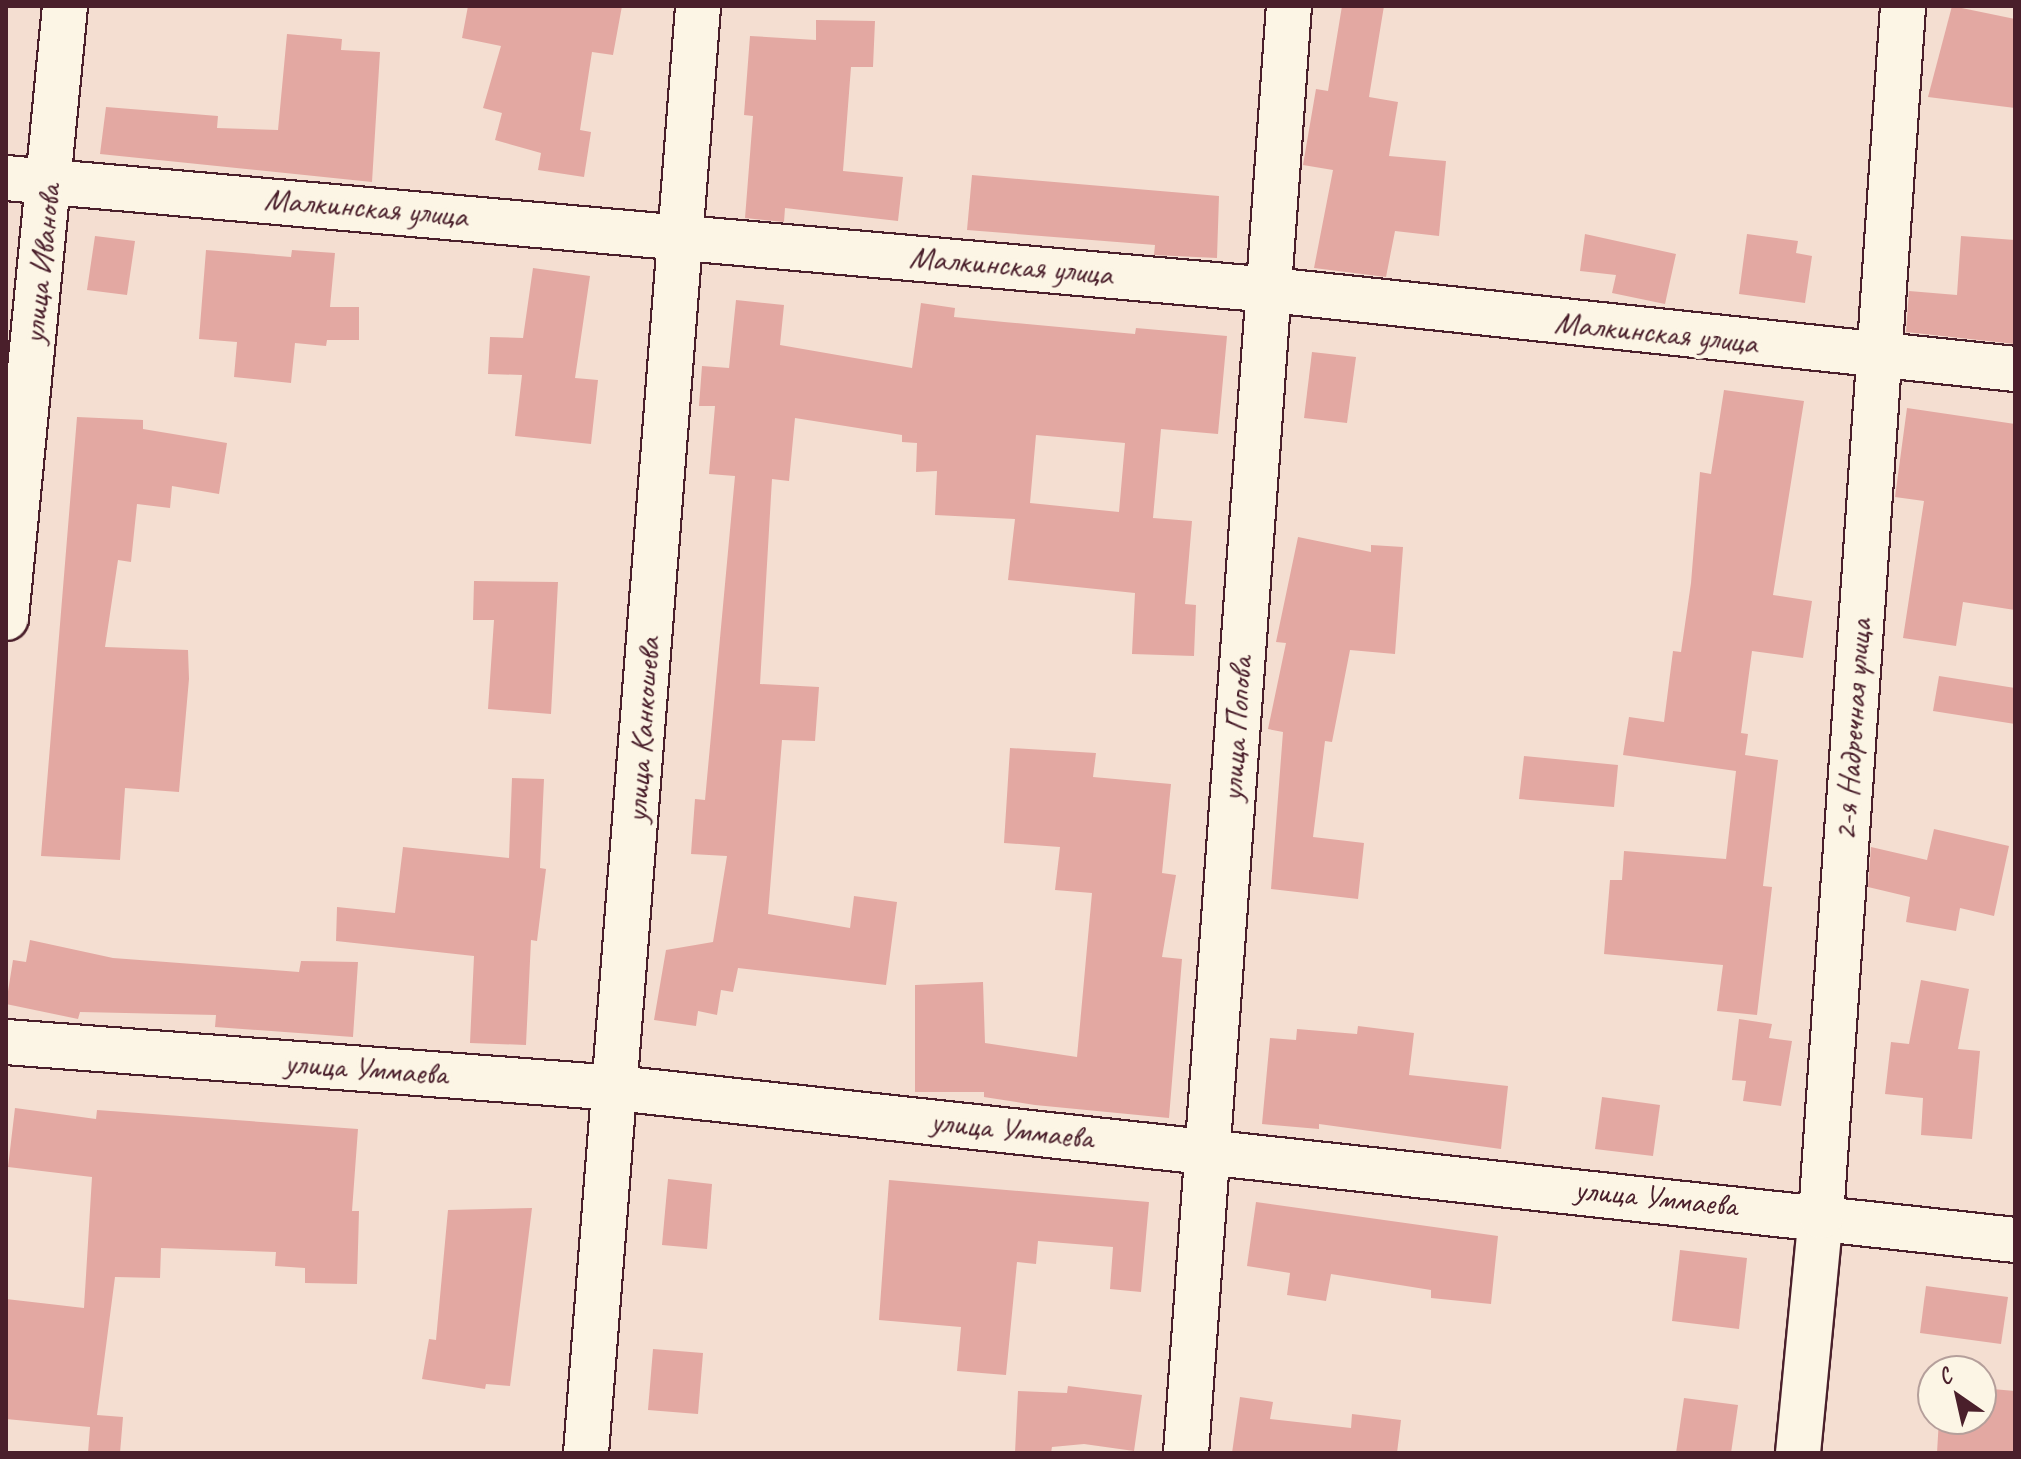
<!DOCTYPE html>
<meta charset="utf-8">
<style>
body{margin:0}
#map{position:relative;width:2021px;height:1459px;overflow:hidden;background:#f4ded1;font-family:Caveat,sans-serif}
div>[style]{position:absolute}
[style*='--x']{left:calc(var(--x)*1px);top:calc(var(--y)*1px);width:calc(var(--w)*1px);rotate:calc(var(--a)*1deg)}
.building>*{inset:0;background:#e3a8a2}
.roads{filter:drop-shadow(2px 0 #4a1f2b) drop-shadow(-2px 0 #4a1f2b) drop-shadow(0 2px #4a1f2b) drop-shadow(0 -2px #4a1f2b)}
.street>*{height:44px;margin:-22px;padding:0 22px;transform-origin:22px;border-radius:22px;background:#fcf5e5}
span{translate:-50% -50%;white-space:nowrap;text-align:center;line-height:1.15;-webkit-text-stroke:8px #fcf5e5;paint-order:stroke}
.street-label{font-size:32px;color:#4a1f2b}
.frame{position:absolute;inset:0;border:8px solid #4a1f2b;pointer-events:none}
.north{position:absolute;left:1917px;top:1355px;width:80px;height:80px;box-sizing:border-box;background:#fcf5e5;border:2px solid #b59f9b;border-radius:50%;rotate:326deg;font-size:22px;font-weight:700;line-height:32px;text-align:center;color:#4a1f2b}
.north::after{content:'';display:block;margin:auto;width:28px;height:36px;background:#4a1f2b;clip-path:polygon(50% 0,100% 100%,50% 72%,0 100%)}
</style>
<div id="map">
<div class="building">
<i style="clip-path:polygon(468px 6px,622px 6px,613px 55px,592px 52px,580px 130px,591px 132px,584px 177px,538px 170px,541px 153px,495px 140px,502px 113px,483px 108px,501px 46px,462px 38px)"></i>
<i style="clip-path:polygon(1342px 6px,1384px 6px,1369px 97px,1398px 102px,1389px 156px,1446px 161px,1439px 236px,1395px 231px,1386px 277px,1314px 268px,1333px 170px,1303px 165px,1316px 89px,1328px 91px)"></i>
<i style="clip-path:polygon(1952px 6px,2015px 19px,2015px 108px,1928px 97px)"></i>
<i style="clip-path:polygon(816px 20px,875px 21px,873px 67px,851px 67px,843px 171px,903px 177px,898px 221px,785px 208px,784px 222px,745px 218px,753px 116px,744px 115px,750px 36px,816px 40px)"></i>
<i style="clip-path:polygon(287px 34px,342px 39px,341px 50px,380px 52px,372px 182px,100px 154px,106px 107px,218px 116px,217px 128px,278px 130px)"></i>
<i style="clip-path:polygon(972px 175px,1219px 196px,1217px 258px,1154px 255px,1155px 245px,967px 230px)"></i>
<i style="clip-path:polygon(1585px 234px,1676px 254px,1665px 304px,1612px 293px,1616px 275px,1580px 271px)"></i>
<i style="clip-path:polygon(1747px 234px,1798px 241px,1796px 253px,1812px 256px,1805px 303px,1739px 294px)"></i>
<i style="clip-path:polygon(95px 236px,135px 241px,127px 295px,87px 290px)"></i>
<i style="clip-path:polygon(1961px 236px,2015px 240px,2015px 344px,1906px 332px,1909px 291px,1957px 295px)"></i>
<i style="clip-path:polygon(206px 250px,291px 257px,292px 250px,335px 253px,330px 307px,359px 307px,359px 340px,327px 340px,326px 346px,295px 343px,291px 383px,234px 377px,237px 342px,199px 339px)"></i>
<i style="clip-path:polygon(533px 268px,590px 276px,575px 378px,598px 380px,591px 444px,515px 436px,522px 375px,488px 374px,490px 337px,523px 338px)"></i>
<i style="clip-path:polygon(evenodd,736px 300px,784px 305px,780px 345px,912px 368px,921px 303px,955px 308px,954px 317px,1004px 322px,1135px 334px,1136px 328px,1227px 336px,1218px 434px,1161px 429px,1153px 518px,1192px 521px,1185px 604px,1196px 605px,1194px 656px,1132px 654px,1135px 593px,1008px 580px,1015px 519px,935px 515px,937px 471px,916px 472px,917px 443px,902px 442px,902px 435px,795px 418px,789px 481px,772px 479px,760px 684px,819px 687px,815px 741px,782px 740px,768px 914px,850px 928px,854px 896px,897px 902px,886px 985px,738px 968px,733px 992px,721px 990px,717px 1015px,698px 1011px,696px 1026px,654px 1020px,666px 950px,713px 942px,727px 856px,691px 854px,695px 799px,705px 800px,735px 476px,709px 474px,715px 406px,699px 406px,702px 366px,729px 368px,736px 300px,1036px 435px,1125px 443px,1119px 512px,1030px 503px,1036px 435px)"></i>
<i style="clip-path:polygon(1312px 352px,1356px 357px,1347px 423px,1304px 418px)"></i>
<i style="clip-path:polygon(1724px 390px,1804px 401px,1773px 595px,1812px 601px,1803px 658px,1752px 651px,1741px 733px,1748px 734px,1745px 755px,1778px 760px,1763px 886px,1772px 887px,1757px 1015px,1717px 1011px,1723px 965px,1604px 954px,1610px 880px,1622px 880px,1624px 851px,1726px 859px,1736px 771px,1623px 755px,1629px 717px,1664px 722px,1673px 651px,1681px 652px,1691px 583px,1700px 472px,1711px 474px)"></i>
<i style="clip-path:polygon(1907px 408px,2015px 424px,2015px 610px,1963px 602px,1956px 646px,1903px 638px,1924px 501px,1895px 497px)"></i>
<i style="clip-path:polygon(77px 417px,143px 420px,143px 429px,227px 443px,219px 494px,172px 486px,170px 508px,137px 504px,131px 562px,118px 560px,105px 647px,188px 650px,189px 679px,179px 792px,125px 788px,120px 860px,41px 856px)"></i>
<i style="clip-path:polygon(1298px 537px,1371px 552px,1371px 545px,1403px 547px,1395px 654px,1350px 650px,1332px 742px,1325px 741px,1313px 837px,1364px 843px,1358px 899px,1271px 889px,1283px 732px,1268px 729px,1286px 643px,1276px 642px)"></i>
<i style="clip-path:polygon(474px 581px,558px 582px,551px 714px,488px 709px,494px 620px,473px 620px)"></i>
<i style="clip-path:polygon(1939px 676px,2015px 688px,2015px 724px,1933px 711px)"></i>
<i style="clip-path:polygon(1010px 748px,1096px 753px,1093px 777px,1171px 784px,1162px 873px,1176px 875px,1162px 957px,1182px 959px,1169px 1118px,1035px 1105px,984px 1097px,984px 1092px,915px 1092px,915px 985px,983px 982px,985px 1043px,1077px 1057px,1092px 893px,1055px 890px,1060px 847px,1004px 843px)"></i>
<i style="clip-path:polygon(1524px 756px,1618px 765px,1614px 807px,1519px 799px)"></i>
<i style="clip-path:polygon(512px 778px,544px 779px,540px 868px,546px 869px,537px 941px,531px 940px,526px 1045px,470px 1043px,474px 956px,336px 941px,337px 907px,395px 913px,403px 847px,509px 858px)"></i>
<i style="clip-path:polygon(1934px 829px,2009px 846px,1994px 916px,1960px 908px,1956px 931px,1906px 922px,1910px 897px,1868px 887px,1871px 847px,1927px 860px)"></i>
<i style="clip-path:polygon(30px 940px,113px 958px,299px 972px,301px 961px,358px 962px,353px 1037px,215px 1027px,216px 1015px,80px 1012px,78px 1019px,6px 1004px,13px 960px,26px 962px)"></i>
<i style="clip-path:polygon(1921px 980px,1969px 989px,1958px 1049px,1980px 1051px,1972px 1139px,1921px 1135px,1923px 1098px,1885px 1094px,1891px 1042px,1909px 1044px)"></i>
<i style="clip-path:polygon(1739px 1019px,1772px 1024px,1769px 1038px,1792px 1041px,1781px 1106px,1743px 1101px,1746px 1081px,1732px 1080px)"></i>
<i style="clip-path:polygon(1358px 1026px,1414px 1033px,1409px 1075px,1508px 1086px,1501px 1149px,1319px 1124px,1319px 1129px,1262px 1124px,1270px 1038px,1296px 1040px,1297px 1029px,1357px 1034px)"></i>
<i style="clip-path:polygon(1602px 1097px,1660px 1105px,1653px 1156px,1595px 1149px)"></i>
<i style="clip-path:polygon(15px 1108px,96px 1119px,97px 1110px,358px 1129px,352px 1211px,359px 1211px,357px 1284px,305px 1283px,305px 1268px,275px 1266px,276px 1252px,161px 1248px,160px 1278px,115px 1277px,97px 1415px,123px 1417px,120px 1453px,88px 1453px,90px 1427px,6px 1419px,6px 1299px,84px 1308px,92px 1177px,8px 1167px)"></i>
<i style="clip-path:polygon(668px 1179px,712px 1184px,707px 1249px,662px 1245px)"></i>
<i style="clip-path:polygon(889px 1180px,1149px 1202px,1141px 1292px,1110px 1289px,1113px 1247px,1038px 1241px,1036px 1264px,1017px 1262px,1006px 1375px,957px 1371px,961px 1327px,879px 1320px)"></i>
<i style="clip-path:polygon(1256px 1202px,1498px 1236px,1491px 1304px,1431px 1298px,1431px 1290px,1331px 1274px,1326px 1301px,1287px 1295px,1290px 1273px,1247px 1266px)"></i>
<i style="clip-path:polygon(532px 1208px,510px 1386px,486px 1384px,485px 1389px,422px 1379px,429px 1339px,436px 1340px,448px 1210px)"></i>
<i style="clip-path:polygon(1680px 1250px,1747px 1258px,1739px 1329px,1672px 1321px)"></i>
<i style="clip-path:polygon(1926px 1286px,2008px 1297px,2001px 1344px,1920px 1333px)"></i>
<i style="clip-path:polygon(653px 1349px,703px 1353px,698px 1414px,648px 1410px)"></i>
<i style="clip-path:polygon(1068px 1386px,1142px 1395px,1134px 1451px,1084px 1444px,1052px 1447px,1051px 1453px,1015px 1453px,1018px 1391px,1067px 1393px)"></i>
<i style="clip-path:polygon(1981px 1388px,2015px 1391px,2015px 1453px,1937px 1453px,1939px 1419px,1981px 1419px)"></i>
<i style="clip-path:polygon(1240px 1397px,1273px 1402px,1270px 1419px,1351px 1428px,1352px 1414px,1401px 1420px,1397px 1453px,1232px 1453px)"></i>
<i style="clip-path:polygon(1684px 1398px,1738px 1405px,1731px 1453px,1676px 1453px)"></i>
</div>
<div class="roads">
<div class="street">
<i style="--x:6;--y:178;--w:1270;--a:5.06"></i>
<i style="--x:1271;--y:290;--w:748;--a:6.06"></i>
<i style="--x:6;--y:618;--w:615;--a:-84.49"></i>
<i style="--x:6;--y:1042;--w:612;--a:4.31"></i>
<i style="--x:616;--y:1088;--w:1407;--a:6.2"></i>
<i style="--x:586;--y:1453;--w:1451;--a:-85.57"></i>
<i style="--x:1186;--y:1453;--w:1451;--a:-85.93"></i>
<i style="--x:1798;--y:1453;--w:238;--a:-84.5"></i>
<i style="--x:1821;--y:1216;--w:1213;--a:-86.12"></i>
</div>
</div>
<div class="street-label">
<span style="left:366px;top:208px;rotate:5deg">Малкинская улица</span>
<span style="left:42px;top:264px;rotate:-84deg">улица Иванова</span>
<span style="left:1011px;top:266px;rotate:5deg">Малкинская улица</span>
<span style="left:1656px;top:333px;rotate:6deg">Малкинская улица</span>
<span style="left:1237px;top:729px;rotate:-86deg">улица Попова</span>
<span style="left:643px;top:730px;rotate:-86deg">улица Канкошева</span>
<span style="left:1853px;top:730px;rotate:-86deg">2-я Надречная улица</span>
<span style="left:366px;top:1069px;rotate:4deg">улица Уммаева</span>
<span style="left:1012px;top:1130px;rotate:6deg">улица Уммаева</span>
<span style="left:1656px;top:1198px;rotate:6deg">улица Уммаева</span>
</div>
<div class="frame"></div>
<div class="north">С</div>
</div>
